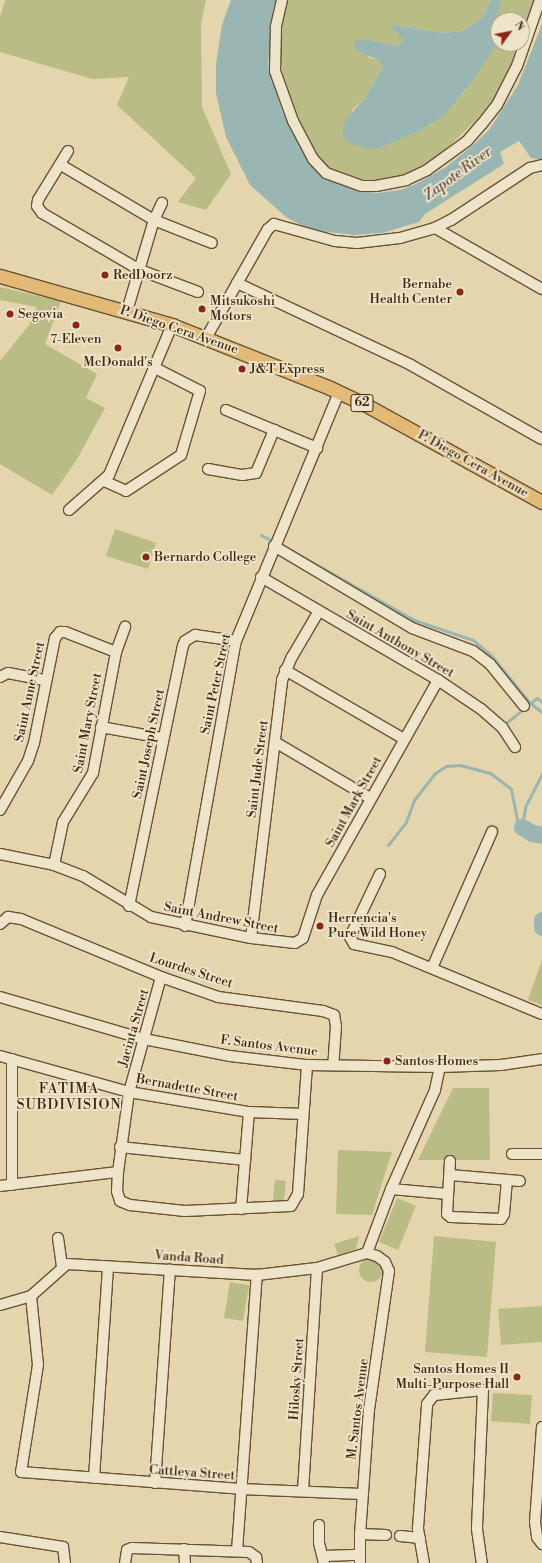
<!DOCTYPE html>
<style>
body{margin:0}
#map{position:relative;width:542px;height:1563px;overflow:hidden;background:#e5d5ad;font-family:"Libre Bodoni",serif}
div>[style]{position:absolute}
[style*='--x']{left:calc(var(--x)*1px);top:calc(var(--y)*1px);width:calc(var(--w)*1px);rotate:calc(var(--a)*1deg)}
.green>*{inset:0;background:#babc86}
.round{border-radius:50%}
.water>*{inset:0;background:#99b6b3}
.stream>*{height:3px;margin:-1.5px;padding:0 1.5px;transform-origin:1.5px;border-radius:1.5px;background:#99b6b3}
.river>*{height:17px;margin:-8.5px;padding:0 8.5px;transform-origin:8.5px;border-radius:8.5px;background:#99b6b3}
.roads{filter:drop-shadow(1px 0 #695236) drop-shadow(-1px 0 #695236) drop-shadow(0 1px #695236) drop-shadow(0 -1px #695236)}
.minor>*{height:10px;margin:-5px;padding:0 5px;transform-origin:5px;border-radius:5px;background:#eee4ca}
.major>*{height:13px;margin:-6.5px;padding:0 6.5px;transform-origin:6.5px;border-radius:6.5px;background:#e2ba76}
.dots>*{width:11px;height:11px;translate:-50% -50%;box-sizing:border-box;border:2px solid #eee4ca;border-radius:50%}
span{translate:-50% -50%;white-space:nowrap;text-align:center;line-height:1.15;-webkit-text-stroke:3.5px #eee4ca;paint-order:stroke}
.shield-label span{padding:1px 3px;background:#eee4ca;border:1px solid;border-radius:3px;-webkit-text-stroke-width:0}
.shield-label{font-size:12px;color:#40270f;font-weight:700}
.poi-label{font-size:13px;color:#40270f}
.left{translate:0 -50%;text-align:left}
.right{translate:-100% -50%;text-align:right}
.street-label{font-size:13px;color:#40270f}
.water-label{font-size:14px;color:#564b38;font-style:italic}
.neighbourhood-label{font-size:14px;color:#40270f;letter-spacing:1px}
.north{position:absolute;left:490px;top:12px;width:40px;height:40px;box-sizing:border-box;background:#eee4ca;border:1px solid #a8987f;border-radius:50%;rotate:57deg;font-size:11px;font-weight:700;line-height:16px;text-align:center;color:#40270f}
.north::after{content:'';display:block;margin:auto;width:14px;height:18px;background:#8f2418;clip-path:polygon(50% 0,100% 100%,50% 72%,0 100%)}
</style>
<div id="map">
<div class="green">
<i style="clip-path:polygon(5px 0,206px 0,201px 24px,202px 107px,231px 174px,206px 210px,178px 202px,196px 178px,117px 105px,129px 77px,92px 79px,0 52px,0 17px)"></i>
<i style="clip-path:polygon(287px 0,491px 0,482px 18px,462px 31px,443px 33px,394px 25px,396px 33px,403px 36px,404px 40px,396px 46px,364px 39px,369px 58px,381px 61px,383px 66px,366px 97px,352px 110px,350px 144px,382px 147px,430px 125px,465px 91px,495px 47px,495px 20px,502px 0,535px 0,522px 44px,522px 20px,498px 20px,498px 44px,522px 44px,510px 72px,491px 103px,477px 119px,439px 156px,423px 165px,398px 178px,373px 181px,359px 179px,330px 169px,316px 153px,293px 109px,285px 87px,279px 52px,282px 16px)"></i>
<i style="clip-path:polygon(0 287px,61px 301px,45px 344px,97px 374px,86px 398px,105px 408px,76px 461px,52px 495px,0 464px,0 361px,29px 325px,37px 307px,0 300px)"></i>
<i style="clip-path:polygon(115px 529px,156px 543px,148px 569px,106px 556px)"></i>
<i style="clip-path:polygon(542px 960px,542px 1005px,528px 1000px)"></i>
<i style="clip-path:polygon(453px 1088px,489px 1088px,490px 1160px,418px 1160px)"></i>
<i style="clip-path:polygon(338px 1150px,392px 1152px,372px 1215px,336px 1214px)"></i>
<i style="clip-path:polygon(275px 1180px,286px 1181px,284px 1201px,273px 1200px)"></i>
<i style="clip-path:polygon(397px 1198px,416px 1206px,398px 1250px,379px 1242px)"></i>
<i style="clip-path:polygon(359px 1236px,356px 1249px,338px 1255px,334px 1244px)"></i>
<i style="clip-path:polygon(434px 1236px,496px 1242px,487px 1357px,425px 1352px)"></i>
<i class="round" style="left:359px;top:1258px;width:24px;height:24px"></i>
<i style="clip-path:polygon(230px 1282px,249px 1285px,243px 1321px,224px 1318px)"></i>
<i style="clip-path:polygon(542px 1306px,542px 1342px,501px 1345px,498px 1309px)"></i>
<i style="clip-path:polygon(493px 1393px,532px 1395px,530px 1424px,491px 1421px)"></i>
</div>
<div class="water">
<i style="clip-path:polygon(231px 0,276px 0,273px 10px,268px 64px,283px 113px,311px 165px,322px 176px,363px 191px,377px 193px,400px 190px,414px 185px,446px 167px,471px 147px,489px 130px,518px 85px,542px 24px,542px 160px,531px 158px,519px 141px,500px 152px,504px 164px,425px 214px,419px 222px,382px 233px,354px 235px,310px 230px,286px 217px,250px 185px,226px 137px,216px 93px,216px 64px,222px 25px)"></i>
<i style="clip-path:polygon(491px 0,502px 0,495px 20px,495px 47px,475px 78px,442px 117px,421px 130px,382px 147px,372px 149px,350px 144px,342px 134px,345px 120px,366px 97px,383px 66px,380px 61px,357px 51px,354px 46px,356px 41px,364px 39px,397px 46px,404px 40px,392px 28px,393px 25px,443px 33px,462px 31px,482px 18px)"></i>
</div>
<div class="stream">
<i style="--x:261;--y:535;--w:13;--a:27"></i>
<i style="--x:282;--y:545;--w:152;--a:29.6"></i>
<i style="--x:414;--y:620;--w:62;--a:18.7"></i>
<i style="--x:473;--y:640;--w:23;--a:40"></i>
<i style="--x:491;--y:655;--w:62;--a:50.9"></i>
<i style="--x:530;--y:703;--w:15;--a:37"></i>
<i style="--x:529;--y:704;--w:10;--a:-37"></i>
<i style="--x:537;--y:698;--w:6;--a:39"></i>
<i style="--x:506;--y:723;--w:22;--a:-39"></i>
<i style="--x:522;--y:827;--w:20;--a:-81"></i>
<i style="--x:525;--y:807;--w:38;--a:-63"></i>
<i style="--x:388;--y:845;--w:29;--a:-52"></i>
<i style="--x:406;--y:822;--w:23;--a:-70"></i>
<i style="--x:414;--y:800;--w:33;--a:-52"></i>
<i style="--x:434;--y:774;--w:14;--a:-34"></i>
<i style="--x:446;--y:766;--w:14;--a:-4"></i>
<i style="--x:460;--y:765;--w:31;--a:15"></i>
<i style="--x:490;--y:773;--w:26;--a:37"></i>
<i style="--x:511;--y:789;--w:33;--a:79"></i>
<i style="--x:517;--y:821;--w:8;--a:50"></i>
</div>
<div class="river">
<i style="--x:522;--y:827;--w:12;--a:31"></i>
<i style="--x:532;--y:833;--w:10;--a:11"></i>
<i style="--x:542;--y:920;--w:7;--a:90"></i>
</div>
<div class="roads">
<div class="minor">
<i style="--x:282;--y:0;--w:28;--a:103"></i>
<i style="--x:276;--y:27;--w:44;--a:91.3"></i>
<i style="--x:275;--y:71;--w:53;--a:70.2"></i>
<i style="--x:293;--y:121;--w:43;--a:62.2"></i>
<i style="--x:313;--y:159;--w:19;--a:47"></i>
<i style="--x:326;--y:173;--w:38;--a:20"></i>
<i style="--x:362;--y:186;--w:14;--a:0"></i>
<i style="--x:376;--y:186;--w:31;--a:-11"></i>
<i style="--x:406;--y:180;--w:23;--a:-25"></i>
<i style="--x:427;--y:170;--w:49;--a:-35.9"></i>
<i style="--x:467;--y:141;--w:23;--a:-49"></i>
<i style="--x:482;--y:124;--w:24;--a:-52"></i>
<i style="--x:497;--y:105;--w:44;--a:-62.9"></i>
<i style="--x:517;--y:66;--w:70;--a:-70.8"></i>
<i style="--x:68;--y:151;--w:57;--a:121.5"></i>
<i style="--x:38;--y:200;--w:6;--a:99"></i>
<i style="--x:37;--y:206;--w:9;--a:54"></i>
<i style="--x:42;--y:213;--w:113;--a:30.2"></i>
<i style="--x:140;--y:270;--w:62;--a:20.8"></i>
<i style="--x:61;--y:165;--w:108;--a:30.6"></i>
<i style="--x:154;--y:220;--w:62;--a:21.6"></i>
<i style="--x:435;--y:228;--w:123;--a:29.7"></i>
<i style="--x:237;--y:283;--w:192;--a:25.2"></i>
<i style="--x:411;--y:365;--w:150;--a:29.5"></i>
<i style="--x:127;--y:311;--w:95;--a:-73.5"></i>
<i style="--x:154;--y:220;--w:19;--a:-65"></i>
<i style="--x:206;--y:338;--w:125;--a:-60.4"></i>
<i style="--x:268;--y:229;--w:8;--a:-40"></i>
<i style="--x:274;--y:224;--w:63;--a:15.6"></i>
<i style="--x:335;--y:241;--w:22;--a:5"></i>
<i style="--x:357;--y:243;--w:43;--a:-6.6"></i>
<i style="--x:400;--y:238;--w:36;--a:-16"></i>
<i style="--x:435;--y:228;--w:18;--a:-27"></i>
<i style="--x:451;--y:220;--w:95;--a:-33.4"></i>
<i style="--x:530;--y:168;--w:12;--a:-14"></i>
<i style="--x:226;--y:410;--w:99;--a:22.7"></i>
<i style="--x:208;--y:469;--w:35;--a:10"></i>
<i style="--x:242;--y:475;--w:14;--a:-8"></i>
<i style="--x:256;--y:473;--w:47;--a:-67.3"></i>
<i style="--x:104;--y:481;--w:24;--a:24"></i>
<i style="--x:126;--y:491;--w:66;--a:-33.2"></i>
<i style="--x:181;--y:455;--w:67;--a:-73.5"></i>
<i style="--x:200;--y:391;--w:51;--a:-152.9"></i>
<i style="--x:69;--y:510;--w:53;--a:-41.2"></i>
<i style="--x:109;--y:475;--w:163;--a:-67.2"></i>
<i style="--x:274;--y:546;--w:161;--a:30.7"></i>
<i style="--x:412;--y:628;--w:65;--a:20.7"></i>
<i style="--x:473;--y:651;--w:21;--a:37"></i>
<i style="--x:490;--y:664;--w:54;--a:51"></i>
<i style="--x:261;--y:577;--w:205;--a:30.2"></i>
<i style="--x:438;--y:680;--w:52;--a:34"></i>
<i style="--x:481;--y:709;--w:28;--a:41"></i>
<i style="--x:502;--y:727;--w:24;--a:57"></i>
<i style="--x:285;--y:670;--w:138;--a:30.1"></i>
<i style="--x:0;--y:677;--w:9;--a:-27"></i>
<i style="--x:8;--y:673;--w:38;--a:11"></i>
<i style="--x:101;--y:727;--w:63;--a:10.1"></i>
<i style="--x:275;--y:742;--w:110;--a:30.5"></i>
<i style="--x:0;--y:810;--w:56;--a:-60.3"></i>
<i style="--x:28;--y:761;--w:19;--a:-72"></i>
<i style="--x:34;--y:743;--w:107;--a:-78.7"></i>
<i style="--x:55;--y:638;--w:8;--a:-50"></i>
<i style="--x:60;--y:632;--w:5;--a:0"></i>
<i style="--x:65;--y:632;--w:55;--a:21.4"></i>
<i style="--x:0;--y:854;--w:55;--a:11.5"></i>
<i style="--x:54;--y:865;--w:31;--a:21"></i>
<i style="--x:83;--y:876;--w:79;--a:31.1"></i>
<i style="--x:151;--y:917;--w:102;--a:11.9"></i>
<i style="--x:251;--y:938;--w:44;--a:6.5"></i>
<i style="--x:295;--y:943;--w:9;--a:-32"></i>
<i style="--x:303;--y:938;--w:45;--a:-72"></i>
<i style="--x:317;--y:895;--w:247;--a:-60.6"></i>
<i style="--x:54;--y:865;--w:44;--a:-78.2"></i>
<i style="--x:63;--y:822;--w:57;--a:-58.5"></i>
<i style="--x:93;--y:773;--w:123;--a:-79.2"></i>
<i style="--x:116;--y:652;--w:27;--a:-70"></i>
<i style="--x:380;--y:874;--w:70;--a:115.5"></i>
<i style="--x:350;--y:937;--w:8;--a:60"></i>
<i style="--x:354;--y:944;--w:39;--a:12"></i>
<i style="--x:392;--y:952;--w:162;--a:22.5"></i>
<i style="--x:129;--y:906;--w:266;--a:-78.3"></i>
<i style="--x:183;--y:646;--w:5;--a:-68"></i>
<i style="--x:185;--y:641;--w:12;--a:-31"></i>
<i style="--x:195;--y:635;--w:41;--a:8.3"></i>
<i style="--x:0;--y:924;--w:11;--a:-41"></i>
<i style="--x:8;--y:917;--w:13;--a:9"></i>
<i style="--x:21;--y:919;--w:152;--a:22.5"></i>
<i style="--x:161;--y:977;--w:60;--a:19.3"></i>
<i style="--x:218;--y:997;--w:106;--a:7.6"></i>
<i style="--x:323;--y:1011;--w:12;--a:20"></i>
<i style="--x:334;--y:1015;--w:11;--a:80"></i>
<i style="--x:336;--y:1026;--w:39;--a:94"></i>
<i style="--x:185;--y:926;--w:290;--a:-79.9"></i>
<i style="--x:236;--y:641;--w:269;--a:-67.5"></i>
<i style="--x:251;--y:938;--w:260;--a:-83.1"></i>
<i style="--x:282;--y:680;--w:25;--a:-67"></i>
<i style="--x:292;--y:657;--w:53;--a:-59.6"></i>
<i style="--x:432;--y:968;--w:149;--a:-66.2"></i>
<i style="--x:161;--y:977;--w:119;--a:105.5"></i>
<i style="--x:129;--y:1092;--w:81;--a:97.8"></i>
<i style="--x:118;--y:1172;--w:19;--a:93"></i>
<i style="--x:117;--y:1191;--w:10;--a:73"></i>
<i style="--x:120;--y:1201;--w:11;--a:22"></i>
<i style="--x:130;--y:1205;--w:55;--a:6.2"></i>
<i style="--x:185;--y:1211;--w:106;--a:-2.7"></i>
<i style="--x:291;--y:1206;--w:14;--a:-60"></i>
<i style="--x:298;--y:1194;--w:129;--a:-86"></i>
<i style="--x:0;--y:997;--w:150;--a:16.3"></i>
<i style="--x:144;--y:1039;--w:88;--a:11.2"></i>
<i style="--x:230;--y:1056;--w:78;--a:6.7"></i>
<i style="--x:307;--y:1065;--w:133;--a:0.9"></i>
<i style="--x:440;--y:1067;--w:61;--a:-1.9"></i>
<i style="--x:501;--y:1065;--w:41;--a:-8.3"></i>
<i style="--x:0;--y:1056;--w:134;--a:15.6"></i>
<i style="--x:129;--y:1092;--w:122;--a:9.5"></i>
<i style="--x:249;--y:1112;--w:54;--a:2.1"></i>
<i style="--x:12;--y:1059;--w:126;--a:90"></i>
<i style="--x:120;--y:1147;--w:126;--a:5.9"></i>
<i style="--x:512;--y:1154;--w:30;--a:0"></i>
<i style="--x:450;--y:1161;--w:53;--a:93.2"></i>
<i style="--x:447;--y:1214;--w:5;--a:37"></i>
<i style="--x:451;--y:1217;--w:50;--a:2.3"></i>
<i style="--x:501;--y:1219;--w:6;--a:-59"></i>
<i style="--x:504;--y:1214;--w:34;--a:-85"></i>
<i style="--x:450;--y:1175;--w:70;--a:4.9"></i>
<i style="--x:0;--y:1186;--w:119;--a:-6.8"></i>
<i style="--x:391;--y:1189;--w:57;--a:5"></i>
<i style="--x:241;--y:1209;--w:97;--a:-85.3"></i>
<i style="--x:58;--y:1238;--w:29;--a:82"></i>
<i style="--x:367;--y:1253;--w:68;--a:-69.4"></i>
<i style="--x:391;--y:1189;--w:108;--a:-66"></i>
<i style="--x:435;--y:1090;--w:24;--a:-78"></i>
<i style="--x:31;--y:1296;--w:69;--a:84.2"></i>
<i style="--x:38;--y:1365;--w:108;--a:99"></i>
<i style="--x:21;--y:1472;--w:220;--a:4.4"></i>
<i style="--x:240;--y:1489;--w:122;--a:2.3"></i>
<i style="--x:0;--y:1305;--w:32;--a:-16"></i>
<i style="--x:31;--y:1296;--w:48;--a:-41.6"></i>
<i style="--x:67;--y:1264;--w:190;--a:3.3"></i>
<i style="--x:257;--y:1275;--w:60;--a:-6.7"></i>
<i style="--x:317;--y:1268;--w:52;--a:-16.7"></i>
<i style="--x:367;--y:1253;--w:10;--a:17"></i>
<i style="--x:377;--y:1256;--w:10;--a:37"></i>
<i style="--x:385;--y:1262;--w:10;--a:66"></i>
<i style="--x:389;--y:1271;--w:139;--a:98.2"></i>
<i style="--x:369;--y:1409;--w:125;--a:94.1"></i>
<i style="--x:360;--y:1534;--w:26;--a:2"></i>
<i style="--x:542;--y:1427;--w:95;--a:94.2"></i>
<i style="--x:535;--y:1522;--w:15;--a:82"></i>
<i style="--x:537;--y:1537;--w:9;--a:54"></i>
<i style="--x:94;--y:1478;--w:212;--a:-86.2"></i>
<i style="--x:155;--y:1483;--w:214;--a:-86"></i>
<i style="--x:303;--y:1491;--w:223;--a:-86.4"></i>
<i style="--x:319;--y:1525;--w:18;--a:90"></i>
<i style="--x:319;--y:1543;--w:21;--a:76"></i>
<i style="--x:360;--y:1534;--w:29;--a:90"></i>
<i style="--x:400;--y:1536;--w:20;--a:6"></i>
<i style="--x:0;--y:1537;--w:64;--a:9"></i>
<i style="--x:63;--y:1547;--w:16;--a:83"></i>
<i style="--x:184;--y:1549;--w:14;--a:86"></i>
<i style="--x:237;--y:1551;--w:277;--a:-85.9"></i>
<i style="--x:324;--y:1556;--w:35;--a:-2"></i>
<i style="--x:125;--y:1563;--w:13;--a:-81"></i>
<i style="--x:127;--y:1550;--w:5;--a:-22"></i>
<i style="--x:132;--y:1548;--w:117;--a:2"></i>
<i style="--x:249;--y:1552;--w:9;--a:36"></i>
<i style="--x:256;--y:1557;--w:6;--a:81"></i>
<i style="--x:424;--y:1563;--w:36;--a:-100"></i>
<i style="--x:418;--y:1528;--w:124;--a:-85.8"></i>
<i style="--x:427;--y:1404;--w:11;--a:-52"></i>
<i style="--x:434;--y:1395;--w:49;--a:-5.8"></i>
<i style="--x:483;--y:1390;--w:139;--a:92.5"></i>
<i style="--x:477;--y:1529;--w:34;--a:82"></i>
</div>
<div class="major">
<i style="--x:0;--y:276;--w:179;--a:15.9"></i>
<i style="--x:172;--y:325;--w:170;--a:21.7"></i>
<i style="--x:330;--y:388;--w:40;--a:25"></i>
<i style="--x:366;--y:405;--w:201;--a:28.9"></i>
</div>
</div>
<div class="dots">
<i style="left:105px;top:275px;background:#8f2418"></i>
<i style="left:460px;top:292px;background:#8f2418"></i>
<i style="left:202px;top:309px;background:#8f2418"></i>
<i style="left:10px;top:314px;background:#8f2418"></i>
<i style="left:76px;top:325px;background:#8f2418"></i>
<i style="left:118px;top:348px;background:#8f2418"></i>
<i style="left:242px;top:369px;background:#8f2418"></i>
<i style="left:146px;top:557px;background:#8f2418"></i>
<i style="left:320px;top:926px;background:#8f2418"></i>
<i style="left:387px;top:1061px;background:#8f2418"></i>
<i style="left:517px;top:1377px;background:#8f2418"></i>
</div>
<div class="shield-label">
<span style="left:362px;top:403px">62</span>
</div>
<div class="poi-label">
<span class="left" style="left:113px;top:275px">RedDoorz</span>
<span class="right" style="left:452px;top:292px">Bernabe<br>Health Center</span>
<span class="left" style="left:210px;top:309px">Mitsukoshi<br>Motors</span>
<span class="left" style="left:18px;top:314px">Segovia</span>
<span style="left:76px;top:339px">7-Eleven</span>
<span style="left:118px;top:362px">McDonald's</span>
<span class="left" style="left:250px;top:369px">J&amp;T Express</span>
<span class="left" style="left:154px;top:557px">Bernardo College</span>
<span class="left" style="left:328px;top:926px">Herrencia's<br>Pure Wild Honey</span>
<span class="left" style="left:395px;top:1061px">Santos Homes</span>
<span class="right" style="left:509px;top:1377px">Santos Homes II<br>Multi-Purpose Hall</span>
</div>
<div class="street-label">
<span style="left:179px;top:330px;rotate:19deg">P. Diego Cera Avenue</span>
<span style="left:473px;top:464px;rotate:29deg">P. Diego Cera Avenue</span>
<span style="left:400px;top:644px;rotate:30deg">Saint Anthony Street</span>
<span style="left:216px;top:684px;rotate:-78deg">Saint Peter Street</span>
<span style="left:30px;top:692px;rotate:-78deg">Saint Anne Street</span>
<span style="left:88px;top:723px;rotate:-79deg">Saint Mary Street</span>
<span style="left:149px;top:744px;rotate:-78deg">Saint Joseph Street</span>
<span style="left:258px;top:769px;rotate:-83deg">Saint Jude Street</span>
<span style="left:354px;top:802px;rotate:-61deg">Saint Mark Street</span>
<span style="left:221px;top:918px;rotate:11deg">Saint Andrew Street</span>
<span style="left:191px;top:971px;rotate:18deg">Lourdes Street</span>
<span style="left:134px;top:1028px;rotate:-74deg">Jacinta Street</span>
<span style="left:269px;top:1046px;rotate:7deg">F. Santos Avenue</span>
<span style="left:187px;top:1088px;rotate:10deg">Bernadette Street</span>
<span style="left:189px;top:1258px;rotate:4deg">Vanda Road</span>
<span style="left:297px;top:1379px;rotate:-86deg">Hilosky Street</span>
<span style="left:358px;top:1409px;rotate:-83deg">M. Santos Avenue</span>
<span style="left:192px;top:1473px;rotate:4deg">Cattleya Street</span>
</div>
<div class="water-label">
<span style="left:458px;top:174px;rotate:-36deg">Zapote River</span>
</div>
<div class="neighbourhood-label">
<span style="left:69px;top:1097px">FATIMA<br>SUBDIVISION</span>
</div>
<div class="north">N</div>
</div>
